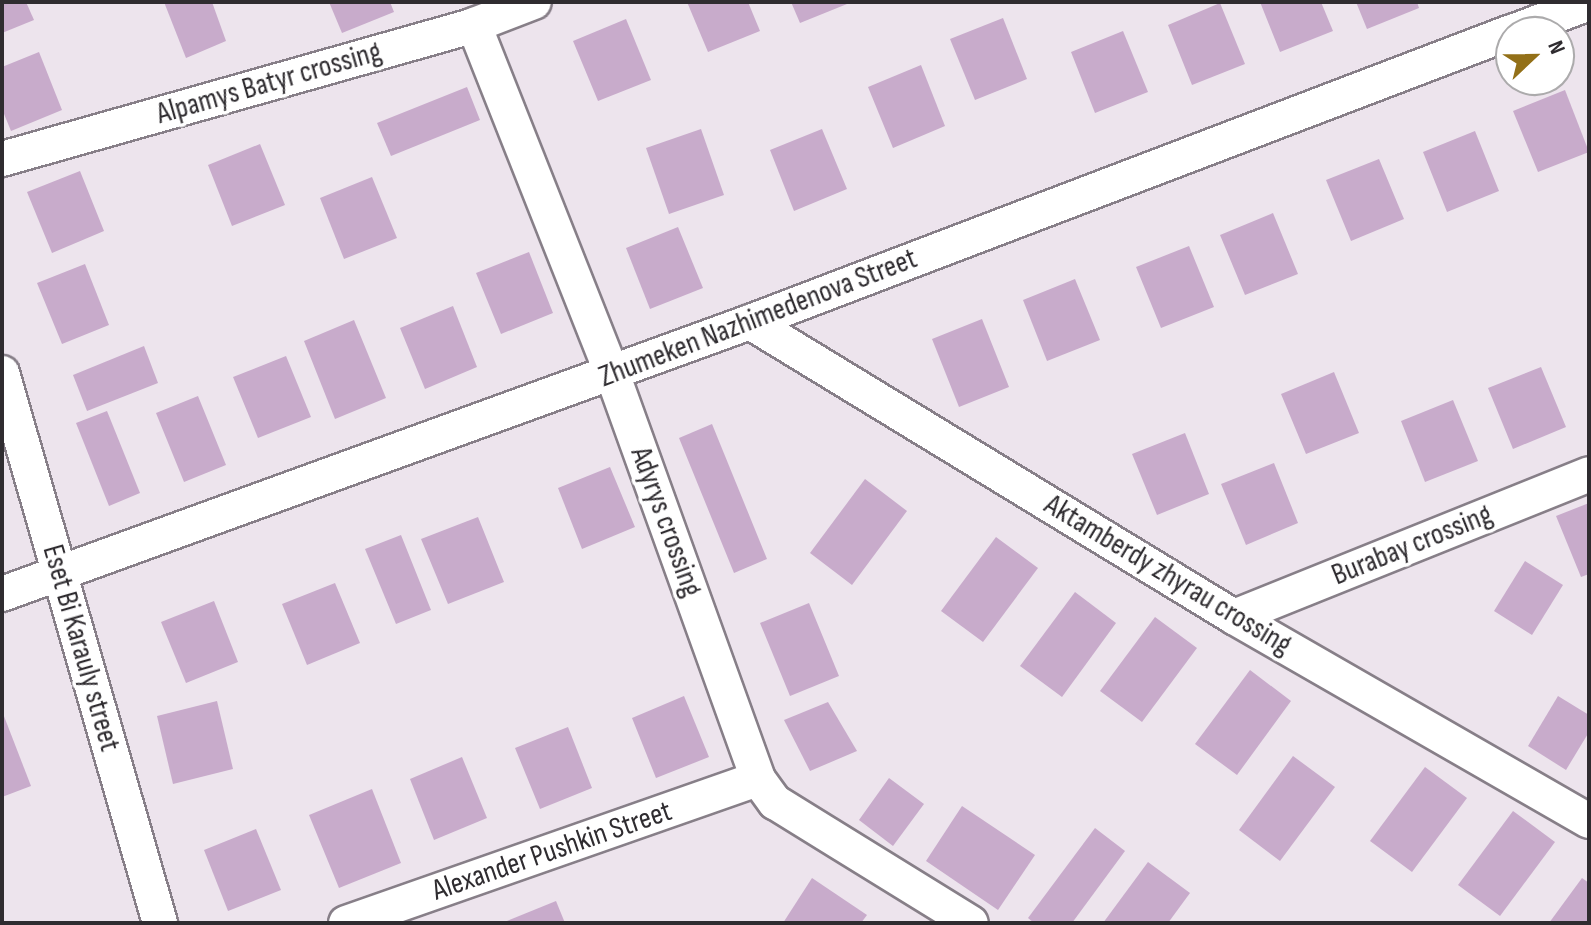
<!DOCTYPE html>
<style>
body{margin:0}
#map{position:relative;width:1591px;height:925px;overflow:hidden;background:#ede4ed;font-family:"Sofia Sans Condensed",sans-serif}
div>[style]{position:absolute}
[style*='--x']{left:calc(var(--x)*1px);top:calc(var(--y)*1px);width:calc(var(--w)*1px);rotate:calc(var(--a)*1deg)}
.building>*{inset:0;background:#c8abcb}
.roads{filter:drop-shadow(2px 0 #877f88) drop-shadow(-2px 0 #877f88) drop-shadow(0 2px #877f88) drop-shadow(0 -2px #877f88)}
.minor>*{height:34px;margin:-17px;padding:0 17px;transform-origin:17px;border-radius:17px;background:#fff}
span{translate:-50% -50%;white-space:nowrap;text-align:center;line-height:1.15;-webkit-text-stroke:7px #fff;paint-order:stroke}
.street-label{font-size:30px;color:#2f2c30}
.frame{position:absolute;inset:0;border:4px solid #2f2c30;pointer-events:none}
.north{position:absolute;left:1495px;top:16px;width:80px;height:80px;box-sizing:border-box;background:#fff;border:2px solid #acabac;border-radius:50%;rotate:68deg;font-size:22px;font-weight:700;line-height:32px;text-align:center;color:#2f2c30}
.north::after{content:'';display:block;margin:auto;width:28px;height:36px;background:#937018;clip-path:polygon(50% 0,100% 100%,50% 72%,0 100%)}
</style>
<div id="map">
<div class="building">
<i style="clip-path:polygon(2px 2px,26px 2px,34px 20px,2px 33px)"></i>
<i style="clip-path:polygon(164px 2px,212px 2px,226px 41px,186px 58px)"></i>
<i style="clip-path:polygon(329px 2px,390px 2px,394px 12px,342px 33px)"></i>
<i style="clip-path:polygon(687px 2px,748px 2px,760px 31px,708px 52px)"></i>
<i style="clip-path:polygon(791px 2px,852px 2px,800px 23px)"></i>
<i style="clip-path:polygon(1260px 2px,1321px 2px,1333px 31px,1280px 52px)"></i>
<i style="clip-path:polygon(1356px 2px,1417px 2px,1419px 8px,1367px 29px)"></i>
<i style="clip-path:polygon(1220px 3px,1245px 64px,1192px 85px,1168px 25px)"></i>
<i style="clip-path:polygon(1003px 18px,1027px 79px,975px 100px,950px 39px)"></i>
<i style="clip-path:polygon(626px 19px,651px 80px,598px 101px,573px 41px)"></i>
<i style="clip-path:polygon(1123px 31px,1148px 92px,1095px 113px,1071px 52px)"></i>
<i style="clip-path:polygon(39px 52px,62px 110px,11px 131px,2px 109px,2px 67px)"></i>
<i style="clip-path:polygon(921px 65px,945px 126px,893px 148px,868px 87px)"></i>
<i style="clip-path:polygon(467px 87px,480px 120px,391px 156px,377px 123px)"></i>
<i style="clip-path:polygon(1565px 90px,1589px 152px,1538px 172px,1513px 111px)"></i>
<i style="clip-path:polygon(701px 129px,724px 195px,669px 214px,646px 148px)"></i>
<i style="clip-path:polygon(822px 129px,847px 189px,794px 211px,770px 150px)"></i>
<i style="clip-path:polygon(1475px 131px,1499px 191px,1447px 212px,1423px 152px)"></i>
<i style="clip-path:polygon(260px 144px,285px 205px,232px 226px,208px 165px)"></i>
<i style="clip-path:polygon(1379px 159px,1404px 219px,1351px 241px,1326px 180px)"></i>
<i style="clip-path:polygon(80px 171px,104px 231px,52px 253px,27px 192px)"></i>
<i style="clip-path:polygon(372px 177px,397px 238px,344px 259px,320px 198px)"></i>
<i style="clip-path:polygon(1273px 213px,1298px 274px,1245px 295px,1220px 235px)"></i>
<i style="clip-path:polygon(678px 227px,703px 288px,650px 309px,626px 248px)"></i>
<i style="clip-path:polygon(1189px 246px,1214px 307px,1161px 328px,1136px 267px)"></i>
<i style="clip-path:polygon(529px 252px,553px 313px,501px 334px,476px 273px)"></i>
<i style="clip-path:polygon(85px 264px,109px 325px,62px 344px,37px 283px)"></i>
<i style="clip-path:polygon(1075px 279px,1100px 340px,1047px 361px,1023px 300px)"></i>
<i style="clip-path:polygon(453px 306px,477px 367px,425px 389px,400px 328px)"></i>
<i style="clip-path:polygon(982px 319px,1009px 387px,959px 407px,932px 339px)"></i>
<i style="clip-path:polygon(354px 320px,386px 398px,335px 419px,304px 341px)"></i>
<i style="clip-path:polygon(144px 346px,158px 383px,87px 411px,73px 375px)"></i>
<i style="clip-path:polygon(286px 356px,311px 417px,258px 438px,233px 377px)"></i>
<i style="clip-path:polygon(1541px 367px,1566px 427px,1513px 449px,1488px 388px)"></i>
<i style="clip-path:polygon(1334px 372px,1359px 433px,1306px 454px,1281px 394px)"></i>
<i style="clip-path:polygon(198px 396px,226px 465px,184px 482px,156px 413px)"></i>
<i style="clip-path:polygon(1453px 400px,1478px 461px,1425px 482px,1401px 421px)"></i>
<i style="clip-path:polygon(107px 411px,140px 493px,109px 506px,76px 423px)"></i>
<i style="clip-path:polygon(712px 424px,767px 559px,734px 573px,679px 438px)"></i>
<i style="clip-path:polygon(1185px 433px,1209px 494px,1157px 515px,1132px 454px)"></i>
<i style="clip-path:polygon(1274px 463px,1298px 523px,1246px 545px,1221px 484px)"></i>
<i style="clip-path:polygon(610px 467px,635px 527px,582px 549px,558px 488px)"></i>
<i style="clip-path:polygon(865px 479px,907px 511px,852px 585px,810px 553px)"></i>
<i style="clip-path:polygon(1589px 503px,1589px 574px,1581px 577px,1556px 516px)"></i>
<i style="clip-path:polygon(478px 517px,504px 582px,448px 604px,421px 539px)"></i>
<i style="clip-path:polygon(401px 535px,431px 610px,396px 624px,365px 549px)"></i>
<i style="clip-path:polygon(996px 537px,1038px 568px,983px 642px,941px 611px)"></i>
<i style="clip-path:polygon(1525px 561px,1563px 585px,1532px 635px,1494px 611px)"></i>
<i style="clip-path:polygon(335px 583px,360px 643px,307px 665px,282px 604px)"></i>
<i style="clip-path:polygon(1075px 592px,1116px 623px,1062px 697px,1020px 666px)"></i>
<i style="clip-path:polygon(214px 601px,238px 662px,186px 683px,161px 622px)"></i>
<i style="clip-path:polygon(809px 603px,839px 676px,790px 696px,760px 623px)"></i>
<i style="clip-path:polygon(1155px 617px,1197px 648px,1142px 722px,1100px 691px)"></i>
<i style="clip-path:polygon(1250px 670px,1291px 701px,1237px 775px,1195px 744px)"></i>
<i style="clip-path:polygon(684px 696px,709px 757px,656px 778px,632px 718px)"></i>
<i style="clip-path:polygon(1558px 696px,1589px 715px,1589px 732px,1566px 770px,1528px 746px)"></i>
<i style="clip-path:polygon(217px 701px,233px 769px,173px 784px,157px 716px)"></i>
<i style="clip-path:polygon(828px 702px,857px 751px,810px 771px,784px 720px)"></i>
<i style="clip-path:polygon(2px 711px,31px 786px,2px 797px)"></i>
<i style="clip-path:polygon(568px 727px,592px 788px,540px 809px,515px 748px)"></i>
<i style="clip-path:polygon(1293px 756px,1335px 787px,1280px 861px,1239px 830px)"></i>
<i style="clip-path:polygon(462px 757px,487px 818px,434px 840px,410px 779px)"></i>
<i style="clip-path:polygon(1425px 767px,1467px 798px,1412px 872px,1370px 841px)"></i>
<i style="clip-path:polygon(889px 778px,924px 804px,893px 846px,859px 820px)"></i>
<i style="clip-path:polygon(372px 789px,401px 863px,339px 888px,309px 815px)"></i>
<i style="clip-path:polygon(962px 806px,1035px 855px,998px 910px,926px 861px)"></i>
<i style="clip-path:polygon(1513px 811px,1555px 842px,1500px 916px,1458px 885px)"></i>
<i style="clip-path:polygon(1095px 828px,1125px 851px,1072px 923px,1034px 923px,1028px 918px)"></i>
<i style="clip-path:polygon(256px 829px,281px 890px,228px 911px,204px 850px)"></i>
<i style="clip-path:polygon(1148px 862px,1190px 893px,1168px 923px,1103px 923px)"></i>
<i style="clip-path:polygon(812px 878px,867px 915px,861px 923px,783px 923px)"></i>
<i style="clip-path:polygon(1582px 878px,1589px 883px,1589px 923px,1549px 923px)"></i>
<i style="clip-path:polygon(556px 901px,565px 923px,502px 923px)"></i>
</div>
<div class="roads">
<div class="minor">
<i style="--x:474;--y:25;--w:374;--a:68.4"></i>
<i style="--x:612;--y:373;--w:431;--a:70.2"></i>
<i style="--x:758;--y:779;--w:29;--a:54"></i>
<i style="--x:775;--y:802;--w:230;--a:31.7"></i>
<i style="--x:1512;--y:32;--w:82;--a:-20.6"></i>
<i style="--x:2;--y:159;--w:491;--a:-15.8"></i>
<i style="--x:474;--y:25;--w:64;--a:-21"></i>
<i style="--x:750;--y:322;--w:567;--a:31.36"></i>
<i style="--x:1234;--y:617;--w:409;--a:29.9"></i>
<i style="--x:2;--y:373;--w:572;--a:73.97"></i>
<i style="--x:2;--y:594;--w:796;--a:-19.98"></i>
<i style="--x:750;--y:322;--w:814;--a:-20.86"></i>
<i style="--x:1234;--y:617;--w:383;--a:-21.9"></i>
<i style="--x:346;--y:923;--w:436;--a:-19.3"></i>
</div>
</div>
<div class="street-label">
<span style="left:269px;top:83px;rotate:-16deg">Alpamys Batyr crossing</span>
<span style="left:758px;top:318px;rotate:-21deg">Zhumeken Nazhimedenova Street</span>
<span style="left:666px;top:522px;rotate:70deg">Adyrys crossing</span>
<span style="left:1412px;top:545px;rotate:-22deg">Burabay crossing</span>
<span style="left:1168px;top:575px;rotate:31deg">Aktamberdy zhyrau crossing</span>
<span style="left:81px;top:648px;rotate:74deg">Eset Bi Karauly street</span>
<span style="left:552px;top:851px;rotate:-19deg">Alexander Pushkin Street</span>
</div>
<div class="frame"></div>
<div class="north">N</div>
</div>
